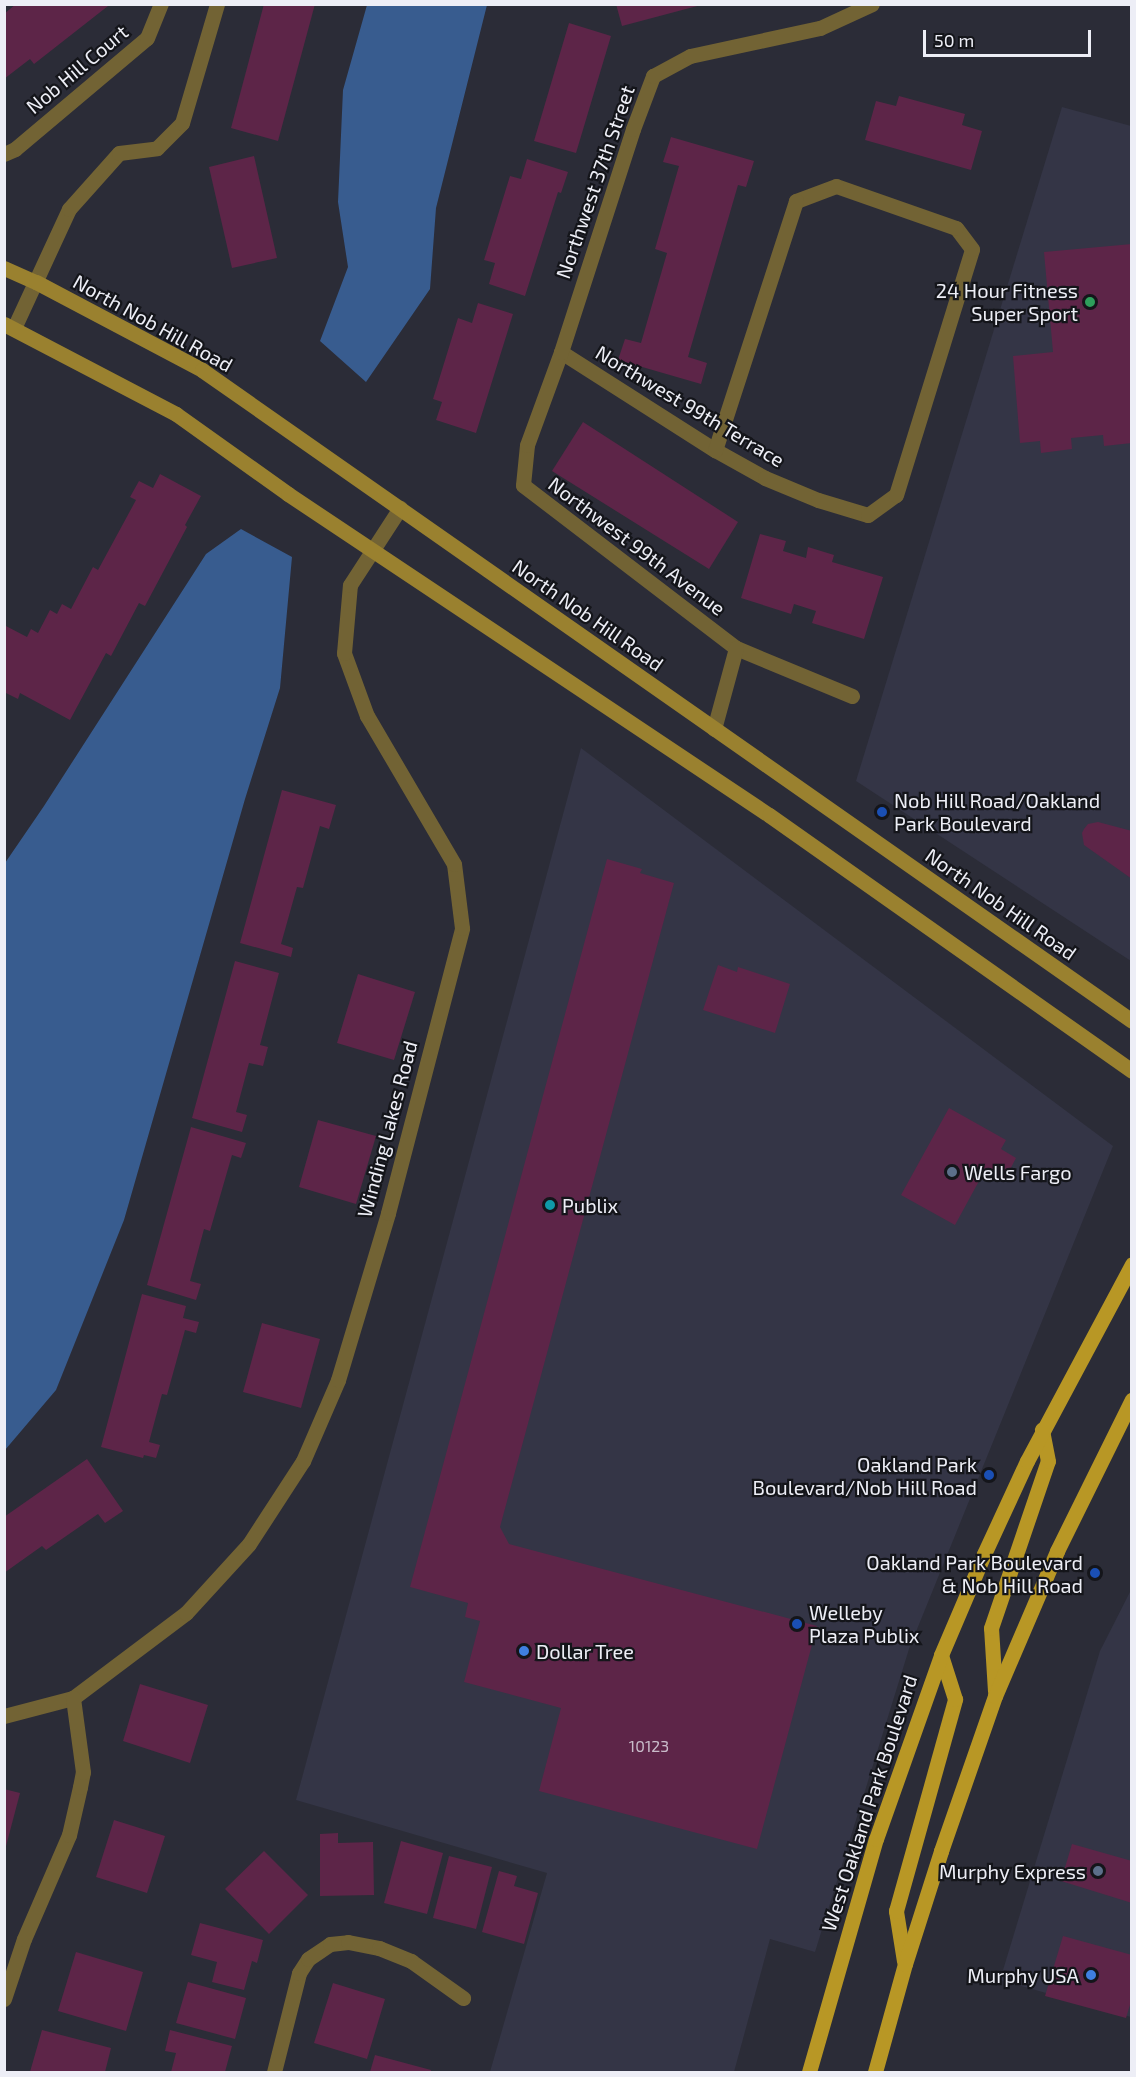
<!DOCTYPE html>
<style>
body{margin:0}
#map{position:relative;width:1136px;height:2077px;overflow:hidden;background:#2b2c37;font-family:"Exo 2",sans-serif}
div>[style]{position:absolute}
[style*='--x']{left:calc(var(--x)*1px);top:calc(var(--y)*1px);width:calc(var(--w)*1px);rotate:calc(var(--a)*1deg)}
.built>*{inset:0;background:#343546}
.water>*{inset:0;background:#385c8f}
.building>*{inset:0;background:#5d2548}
.minor>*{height:15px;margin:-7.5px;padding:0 7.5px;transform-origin:7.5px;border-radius:7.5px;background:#726334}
.secondary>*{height:15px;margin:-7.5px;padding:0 7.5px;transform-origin:7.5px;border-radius:7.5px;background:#9a812f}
.primary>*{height:15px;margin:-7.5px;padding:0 7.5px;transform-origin:7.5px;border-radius:7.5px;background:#b89725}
.dots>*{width:16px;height:16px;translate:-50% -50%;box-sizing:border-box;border:3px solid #14151a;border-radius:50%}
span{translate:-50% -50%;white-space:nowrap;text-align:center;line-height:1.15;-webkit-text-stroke:4.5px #14151a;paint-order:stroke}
.number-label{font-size:16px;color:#c9bcca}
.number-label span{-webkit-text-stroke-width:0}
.street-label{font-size:20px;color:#edeef6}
.poi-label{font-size:20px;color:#edeef6}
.right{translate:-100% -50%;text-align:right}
.left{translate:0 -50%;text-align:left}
.frame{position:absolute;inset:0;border:6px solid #edeef6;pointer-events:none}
.scale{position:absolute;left:923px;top:30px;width:168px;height:27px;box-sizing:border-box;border:3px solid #edeef6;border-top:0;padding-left:8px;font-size:18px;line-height:21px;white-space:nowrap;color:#edeef6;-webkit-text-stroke:4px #14151a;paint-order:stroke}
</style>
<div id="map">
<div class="built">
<i style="clip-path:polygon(1062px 107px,1131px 126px,1131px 961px,856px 781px)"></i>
<i style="clip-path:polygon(581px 748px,1113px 1146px,909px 1649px,815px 1952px,770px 1939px,734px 2072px,490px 2072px,547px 1873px,296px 1800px)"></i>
<i style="clip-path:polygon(1131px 1590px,1131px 2017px,1000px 1980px,1100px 1651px)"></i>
</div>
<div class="water">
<i style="clip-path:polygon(367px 5px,487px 5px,436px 208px,430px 289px,366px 382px,320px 341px,348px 267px,338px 202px,343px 90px)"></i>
<i style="clip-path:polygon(241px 529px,292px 557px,280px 688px,245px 799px,124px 1220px,56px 1390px,5px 1450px,5px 863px,44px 806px,206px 554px)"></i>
</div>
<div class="building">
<i style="clip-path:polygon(16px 4px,107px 4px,108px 6px,34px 64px,30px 59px,4px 79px,4px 14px)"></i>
<i style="clip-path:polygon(264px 4px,315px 4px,278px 141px,231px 128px)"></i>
<i style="clip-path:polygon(616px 4px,701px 4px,701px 5px,622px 26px)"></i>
<i style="clip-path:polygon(569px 23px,611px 36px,576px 153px,534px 141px)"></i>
<i style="clip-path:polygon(899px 96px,965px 114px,962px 125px,982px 131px,971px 170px,865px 140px,876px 101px,896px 106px)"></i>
<i style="clip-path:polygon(671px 137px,754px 161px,746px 187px,738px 185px,688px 357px,707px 363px,701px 384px,618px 360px,625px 339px,641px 343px,667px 253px,655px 249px,679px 166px,663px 162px)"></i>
<i style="clip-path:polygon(254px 156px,277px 258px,232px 268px,209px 167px)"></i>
<i style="clip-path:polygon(527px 159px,568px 172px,561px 193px,558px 192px,525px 296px,489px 284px,495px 263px,484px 260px,510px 176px,521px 179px)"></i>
<i style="clip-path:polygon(1132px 244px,1132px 443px,1104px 446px,1103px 435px,1071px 438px,1072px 449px,1041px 453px,1040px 441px,1020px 443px,1013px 356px,1053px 352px,1044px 252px)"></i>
<i style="clip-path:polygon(478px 303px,513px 314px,476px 433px,436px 420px,442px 402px,433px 399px,458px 318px,472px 323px)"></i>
<i style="clip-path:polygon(583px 422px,738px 522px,709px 569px,552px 471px)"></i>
<i style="clip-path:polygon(160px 474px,201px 496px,185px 525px,187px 527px,145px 606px,139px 603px,111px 656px,106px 653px,70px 720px,20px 693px,18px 699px,4px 692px,4px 625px,27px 637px,31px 629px,38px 633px,50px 610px,57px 614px,62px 604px,71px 609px,93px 567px,98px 570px,136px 500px,130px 497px,139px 481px,153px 488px)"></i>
<i style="clip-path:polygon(760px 534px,786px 541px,783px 551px,806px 558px,808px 547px,834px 555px,832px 562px,883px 577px,864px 639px,812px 623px,816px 611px,794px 604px,791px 614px,741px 598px)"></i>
<i style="clip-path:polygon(282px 790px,336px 805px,329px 829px,320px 826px,303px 888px,297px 887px,281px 944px,293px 948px,291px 957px,240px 943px)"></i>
<i style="clip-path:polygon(1098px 822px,1132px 831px,1132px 879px,1084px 845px,1082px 833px,1084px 829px,1088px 824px)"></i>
<i style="clip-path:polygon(607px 859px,642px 869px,640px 873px,674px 883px,500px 1527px,509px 1544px,817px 1626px,757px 1849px,539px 1791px,561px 1708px,464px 1682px,480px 1621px,465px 1617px,468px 1603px,410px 1587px)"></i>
<i style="clip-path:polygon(235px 961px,279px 973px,260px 1045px,268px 1047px,263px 1066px,249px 1063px,236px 1112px,247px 1115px,242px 1132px,192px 1118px)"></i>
<i style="clip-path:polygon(718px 965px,737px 972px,738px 967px,790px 984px,775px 1033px,703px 1010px)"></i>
<i style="clip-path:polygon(358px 974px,415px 992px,394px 1060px,337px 1043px)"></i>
<i style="clip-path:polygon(949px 1108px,1006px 1140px,1001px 1149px,1016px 1158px,1004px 1181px,985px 1170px,955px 1225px,901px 1195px)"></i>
<i style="clip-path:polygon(318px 1120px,376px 1136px,356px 1204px,299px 1187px)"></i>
<i style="clip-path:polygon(191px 1127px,246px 1143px,241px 1158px,232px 1155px,210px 1231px,204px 1229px,190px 1281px,201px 1284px,196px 1300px,147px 1285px)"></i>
<i style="clip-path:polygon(142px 1294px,186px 1306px,183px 1318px,199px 1322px,196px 1333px,185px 1330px,167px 1395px,162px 1394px,149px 1442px,160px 1445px,156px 1458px,144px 1455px,143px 1458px,101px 1447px)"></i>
<i style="clip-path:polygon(262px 1323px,320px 1339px,301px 1408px,243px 1392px)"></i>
<i style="clip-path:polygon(87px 1459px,123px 1511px,105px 1523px,98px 1514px,46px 1550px,42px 1546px,4px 1573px,4px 1517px)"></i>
<i style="clip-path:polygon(140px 1684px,208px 1705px,190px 1763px,123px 1741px)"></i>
<i style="clip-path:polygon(4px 1789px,20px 1793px,5px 1850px,4px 1850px)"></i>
<i style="clip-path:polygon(114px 1820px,165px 1836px,147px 1893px,96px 1877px)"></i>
<i style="clip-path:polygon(338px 1833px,338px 1843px,373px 1842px,374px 1895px,320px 1896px,320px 1834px)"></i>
<i style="clip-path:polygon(401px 1841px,443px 1853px,427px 1914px,384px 1903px)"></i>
<i style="clip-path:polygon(1072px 1844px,1132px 1861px,1132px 1903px,1061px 1881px)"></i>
<i style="clip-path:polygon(264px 1851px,308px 1895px,269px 1934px,225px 1889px)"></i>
<i style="clip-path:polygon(449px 1856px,492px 1867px,476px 1929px,433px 1918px)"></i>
<i style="clip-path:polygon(499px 1871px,517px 1876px,514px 1886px,538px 1893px,524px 1944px,482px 1932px)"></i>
<i style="clip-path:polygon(200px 1923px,263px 1940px,257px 1963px,252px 1961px,244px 1990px,212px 1982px,217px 1962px,191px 1955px)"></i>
<i style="clip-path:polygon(1063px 1936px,1132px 1955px,1132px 1998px,1126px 2018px,1045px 1996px)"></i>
<i style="clip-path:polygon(76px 1952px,143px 1972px,126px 2031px,58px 2011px)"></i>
<i style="clip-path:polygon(188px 1982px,246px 1998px,235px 2039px,176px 2023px)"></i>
<i style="clip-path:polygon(333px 1983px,385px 1999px,367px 2059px,314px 2043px)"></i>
<i style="clip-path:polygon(42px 2030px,111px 2048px,105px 2072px,30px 2072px)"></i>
<i style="clip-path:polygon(170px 2030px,232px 2046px,225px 2072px,171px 2072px,176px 2053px,165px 2051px)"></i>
<i style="clip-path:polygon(375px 2055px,431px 2070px,431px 2072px,370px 2072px)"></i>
</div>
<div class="minor">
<i style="--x:4;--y:154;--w:12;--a:-24"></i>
<i style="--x:15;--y:149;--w:172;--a:-40.1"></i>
<i style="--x:147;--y:38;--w:37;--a:-68"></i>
<i style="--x:14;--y:328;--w:131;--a:-65.2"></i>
<i style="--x:69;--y:209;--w:75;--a:-48.2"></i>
<i style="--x:119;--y:153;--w:38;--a:-7"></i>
<i style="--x:157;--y:148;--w:35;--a:-45"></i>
<i style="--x:182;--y:123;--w:124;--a:-73.6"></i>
<i style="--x:561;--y:352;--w:183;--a:32.5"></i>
<i style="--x:715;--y:450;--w:57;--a:29.2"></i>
<i style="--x:765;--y:478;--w:57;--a:22.5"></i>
<i style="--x:818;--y:500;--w:52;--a:16.7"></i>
<i style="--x:868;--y:515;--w:34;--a:-36"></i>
<i style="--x:896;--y:495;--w:257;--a:-72.8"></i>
<i style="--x:972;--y:249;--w:26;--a:-127"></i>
<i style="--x:956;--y:228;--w:127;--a:-160.7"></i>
<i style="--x:836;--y:186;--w:43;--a:159.4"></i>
<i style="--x:796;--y:201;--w:262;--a:108"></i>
<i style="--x:852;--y:696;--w:126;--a:-157.5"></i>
<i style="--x:736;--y:648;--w:268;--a:-142.6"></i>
<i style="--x:523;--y:485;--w:40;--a:-84.3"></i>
<i style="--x:527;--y:445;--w:99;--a:-69.9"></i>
<i style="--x:561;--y:352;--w:234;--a:-72.1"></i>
<i style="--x:633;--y:129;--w:57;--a:-69.3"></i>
<i style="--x:653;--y:76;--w:42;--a:-28.4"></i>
<i style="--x:690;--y:56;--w:133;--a:-12.2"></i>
<i style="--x:820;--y:28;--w:57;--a:-24.8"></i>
<i style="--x:714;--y:729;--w:84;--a:-74.8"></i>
<i style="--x:4;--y:1716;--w:71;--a:-14.6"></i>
<i style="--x:73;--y:1698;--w:141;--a:-37"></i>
<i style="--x:186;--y:1613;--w:93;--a:-47.6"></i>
<i style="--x:249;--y:1544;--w:99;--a:-57"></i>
<i style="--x:303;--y:1461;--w:88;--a:-66.6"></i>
<i style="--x:338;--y:1380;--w:174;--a:-73.3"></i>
<i style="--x:388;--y:1213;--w:294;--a:-75.4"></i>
<i style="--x:462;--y:928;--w:64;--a:-97.1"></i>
<i style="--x:454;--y:864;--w:172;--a:-120.4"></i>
<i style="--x:367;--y:716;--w:67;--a:-110.1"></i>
<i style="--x:344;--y:653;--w:68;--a:-85"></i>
<i style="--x:350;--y:585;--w:92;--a:-57"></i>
<i style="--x:4;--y:1999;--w:63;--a:-71.6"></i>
<i style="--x:24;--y:1939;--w:113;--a:-66.6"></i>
<i style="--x:69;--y:1835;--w:49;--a:-77.1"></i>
<i style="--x:80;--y:1787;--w:15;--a:-79"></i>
<i style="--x:83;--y:1772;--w:75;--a:-97.7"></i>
<i style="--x:274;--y:2072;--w:102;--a:-75.8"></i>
<i style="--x:299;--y:1973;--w:17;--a:-57"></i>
<i style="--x:308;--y:1959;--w:27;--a:-34"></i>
<i style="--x:330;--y:1944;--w:18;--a:-6"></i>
<i style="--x:348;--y:1942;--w:32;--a:11"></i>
<i style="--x:379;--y:1948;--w:35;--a:22"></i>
<i style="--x:411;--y:1961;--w:64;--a:35.4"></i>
</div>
<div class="secondary">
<i style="--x:4;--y:268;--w:35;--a:24"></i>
<i style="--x:36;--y:282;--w:188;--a:27.9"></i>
<i style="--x:202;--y:370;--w:1135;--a:34.99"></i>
<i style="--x:4;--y:324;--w:194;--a:27.6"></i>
<i style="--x:176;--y:414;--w:138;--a:35.5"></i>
<i style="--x:288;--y:494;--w:578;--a:33.72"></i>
<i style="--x:769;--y:815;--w:444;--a:35.2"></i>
</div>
<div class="primary">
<i style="--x:995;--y:1691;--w:63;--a:-93.6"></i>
<i style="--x:991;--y:1628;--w:176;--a:-71.2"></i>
<i style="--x:1048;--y:1461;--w:32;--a:-101"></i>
<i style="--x:904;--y:1961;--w:51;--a:-99.1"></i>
<i style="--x:896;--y:1911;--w:220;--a:-74.4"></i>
<i style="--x:955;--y:1699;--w:46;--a:-107.7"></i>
<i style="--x:809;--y:2072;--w:242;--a:-74"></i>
<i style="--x:876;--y:1839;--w:195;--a:-70.5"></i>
<i style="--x:941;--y:1655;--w:110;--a:-66.9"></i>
<i style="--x:984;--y:1554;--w:102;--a:-65.2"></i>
<i style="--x:1027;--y:1461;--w:223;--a:-61.9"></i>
<i style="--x:875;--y:2072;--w:112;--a:-74.5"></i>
<i style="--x:905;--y:1964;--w:119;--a:-72.3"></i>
<i style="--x:941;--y:1851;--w:164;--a:-70.8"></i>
<i style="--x:995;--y:1696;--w:158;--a:-66.8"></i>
<i style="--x:1057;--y:1551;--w:169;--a:-63.7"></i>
</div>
<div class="dots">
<i style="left:1090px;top:302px;background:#2e9e5b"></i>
<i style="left:882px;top:812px;background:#1a4fb4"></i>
<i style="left:952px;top:1172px;background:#5c6f8a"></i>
<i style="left:550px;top:1205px;background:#0f9aa8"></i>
<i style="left:989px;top:1475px;background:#1a4fb4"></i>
<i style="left:1095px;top:1573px;background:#1a4fb4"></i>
<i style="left:797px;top:1624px;background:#1a4fb4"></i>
<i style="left:524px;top:1651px;background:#3f7fe0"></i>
<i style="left:1098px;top:1871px;background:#5c6f8a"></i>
<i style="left:1091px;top:1975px;background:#3f7fe0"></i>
</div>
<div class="number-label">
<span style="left:649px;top:1746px">10123</span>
</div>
<div class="street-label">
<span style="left:77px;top:69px;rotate:-40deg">Nob Hill Court</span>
<span style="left:595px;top:182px;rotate:-71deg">Northwest 37th Street</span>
<span style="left:153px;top:323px;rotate:29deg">North Nob Hill Road</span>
<span style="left:690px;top:406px;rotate:31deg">Northwest 99th Terrace</span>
<span style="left:637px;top:546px;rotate:37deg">Northwest 99th Avenue</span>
<span style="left:588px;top:615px;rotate:35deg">North Nob Hill Road</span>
<span style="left:1001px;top:904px;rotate:35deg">North Nob Hill Road</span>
<span style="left:387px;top:1129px;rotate:-75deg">Winding Lakes Road</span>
<span style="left:869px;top:1803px;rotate:-72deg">West Oakland Park Boulevard</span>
</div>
<div class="poi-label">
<span class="right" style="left:1078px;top:302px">24 Hour Fitness<br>Super Sport</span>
<span class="left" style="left:894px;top:812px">Nob Hill Road/Oakland<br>Park Boulevard</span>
<span class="left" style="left:964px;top:1172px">Wells Fargo</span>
<span class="left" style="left:562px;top:1205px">Publix</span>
<span class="right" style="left:977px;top:1476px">Oakland Park<br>Boulevard/Nob Hill Road</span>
<span class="right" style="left:1083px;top:1574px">Oakland Park Boulevard<br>&amp; Nob Hill Road</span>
<span class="left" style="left:809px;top:1624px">Welleby<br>Plaza Publix</span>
<span class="left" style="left:536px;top:1651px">Dollar Tree</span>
<span class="right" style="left:1086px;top:1871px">Murphy Express</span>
<span class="right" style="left:1079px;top:1975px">Murphy USA</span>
</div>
<div class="frame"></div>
<div class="scale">50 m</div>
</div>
